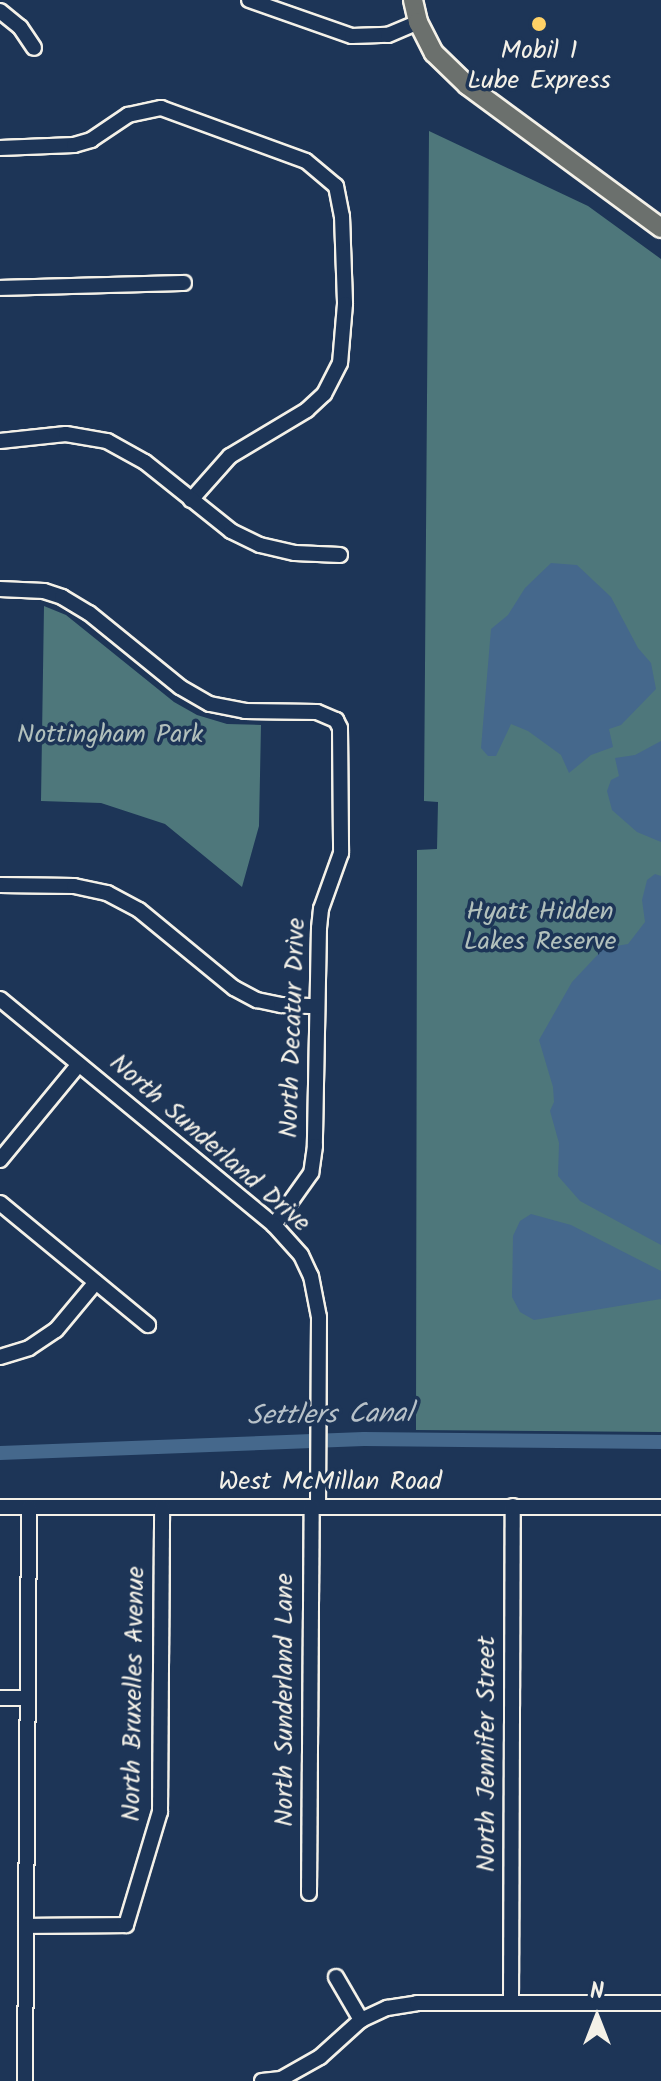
<!DOCTYPE html>
<style>
body{margin:0}
#map{position:relative;width:661px;height:2081px;overflow:hidden;background:#1d3557;font-family:Kalam,sans-serif}
div>[style]{position:absolute}
[style*='--x']{left:calc(var(--x)*1px);top:calc(var(--y)*1px);width:calc(var(--w)*1px);rotate:calc(var(--a)*1deg)}
.green>*{inset:0;background:#4e777b}
.water>*{inset:0;background:#45688c}
.canal>*{height:14px;margin:-7px;padding:0 7px;transform-origin:7px;border-radius:7px;background:#45688c}
.roads{filter:drop-shadow(2px 0 #f4f1e8) drop-shadow(-2px 0 #f4f1e8) drop-shadow(0 2px #f4f1e8) drop-shadow(0 -2px #f4f1e8)}
.minor>*{height:14px;margin:-7px;padding:0 7px;transform-origin:7px;border-radius:7px;background:#1d3557}
.major>*{height:18px;margin:-9px;padding:0 9px;transform-origin:9px;border-radius:9px;background:#6b706d}
.dots>*{width:22px;height:22px;translate:-50% -50%;box-sizing:border-box;border:4px solid #1d3557;border-radius:50%}
span{translate:-50% -50%;white-space:nowrap;text-align:center;line-height:1.15;-webkit-text-stroke:7px #1d3557;paint-order:stroke}
.poi-label{font-size:26px;color:#f4f1e8}
.park-label{font-size:26px;color:#b2c0bc}
.street-label{font-size:26px;color:#f4f1e8}
.water-label{font-size:28px;color:#b7c1c8;font-style:italic}
.north{position:absolute;left:557px;top:1977px;width:80px;height:80px;-webkit-text-stroke:6px #1d3557;paint-order:stroke;rotate:0deg;font-size:22px;font-weight:700;line-height:32px;text-align:center;color:#f4f1e8}
.north::after{content:'';display:block;margin:auto;width:28px;height:36px;background:#f4f1e8;clip-path:polygon(50% 0,100% 100%,50% 72%,0 100%)}
</style>
<div id="map">
<div class="green">
<i style="clip-path:polygon(429px 131px,588px 206px,661px 259px,661px 1432px,416px 1430px,417px 850px,437px 849px,438px 802px,424px 801px)"></i>
<i style="clip-path:polygon(44px 606px,66px 615px,174px 702px,197px 715px,227px 724px,261px 725px,259px 826px,242px 887px,165px 824px,101px 803px,41px 801px)"></i>
</div>
<div class="water">
<i style="clip-path:polygon(551px 563px,577px 565px,611px 597px,638px 648px,651px 663px,656px 689px,621px 725px,609px 729px,613px 747px,591px 755px,569px 773px,561px 755px,528px 731px,511px 724px,496px 756px,488px 756px,481px 748px,491px 629px,508px 615px,525px 588px)"></i>
<i style="clip-path:polygon(661px 741px,661px 842px,637px 832px,612px 810px,607px 791px,611px 780px,619px 776px,615px 758px,635px 755px)"></i>
<i style="clip-path:polygon(655px 874px,661px 876px,661px 1245px,580px 1201px,558px 1176px,559px 1143px,550px 1111px,554px 1102px,553px 1087px,539px 1040px,572px 982px,604px 948px,628px 944px,645px 922px,642px 900px,647px 880px)"></i>
<i style="clip-path:polygon(531px 1214px,571px 1225px,661px 1271px,661px 1299px,534px 1320px,520px 1312px,512px 1297px,513px 1236px,520px 1221px)"></i>
</div>
<div class="canal">
<i style="--x:0;--y:1453;--w:364;--a:-2.2"></i>
<i style="--x:364;--y:1439;--w:297;--a:0.6"></i>
</div>
<div class="roads">
<div class="minor">
<i style="--x:249;--y:0;--w:109;--a:19.3"></i>
<i style="--x:352;--y:36;--w:36;--a:-2"></i>
<i style="--x:388;--y:35;--w:33;--a:-23"></i>
<i style="--x:0;--y:11;--w:26;--a:39"></i>
<i style="--x:20;--y:27;--w:25;--a:56"></i>
<i style="--x:0;--y:148;--w:74;--a:-2.3"></i>
<i style="--x:74;--y:145;--w:18;--a:-16"></i>
<i style="--x:91;--y:140;--w:45;--a:-34"></i>
<i style="--x:128;--y:115;--w:34;--a:-12"></i>
<i style="--x:161;--y:108;--w:154;--a:20.1"></i>
<i style="--x:306;--y:161;--w:39;--a:40"></i>
<i style="--x:336;--y:186;--w:31;--a:79"></i>
<i style="--x:342;--y:216;--w:88;--a:88"></i>
<i style="--x:345;--y:304;--w:59;--a:94.8"></i>
<i style="--x:340;--y:363;--w:35;--a:117"></i>
<i style="--x:324;--y:394;--w:23;--a:137"></i>
<i style="--x:307;--y:410;--w:90;--a:149.1"></i>
<i style="--x:230;--y:456;--w:59;--a:131.6"></i>
<i style="--x:0;--y:288;--w:184;--a:-1.6"></i>
<i style="--x:0;--y:441;--w:66;--a:-6.1"></i>
<i style="--x:66;--y:434;--w:42;--a:9.7"></i>
<i style="--x:107;--y:441;--w:43;--a:28.9"></i>
<i style="--x:145;--y:462;--w:110;--a:38.7"></i>
<i style="--x:231;--y:531;--w:32;--a:26"></i>
<i style="--x:260;--y:545;--w:36;--a:13"></i>
<i style="--x:295;--y:553;--w:45;--a:2.5"></i>
<i style="--x:0;--y:589;--w:44;--a:2.6"></i>
<i style="--x:44;--y:591;--w:19;--a:18"></i>
<i style="--x:62;--y:597;--w:31;--a:31"></i>
<i style="--x:89;--y:613;--w:117;--a:39.1"></i>
<i style="--x:180;--y:687;--w:34;--a:30"></i>
<i style="--x:210;--y:704;--w:36;--a:11"></i>
<i style="--x:245;--y:711;--w:72;--a:0.8"></i>
<i style="--x:317;--y:712;--w:21;--a:23"></i>
<i style="--x:336;--y:720;--w:9;--a:63"></i>
<i style="--x:340;--y:728;--w:125;--a:89.5"></i>
<i style="--x:341;--y:853;--w:59;--a:109.7"></i>
<i style="--x:321;--y:909;--w:19;--a:96"></i>
<i style="--x:319;--y:928;--w:218;--a:91.1"></i>
<i style="--x:315;--y:1146;--w:27;--a:98"></i>
<i style="--x:311;--y:1173;--w:64;--a:125.4"></i>
<i style="--x:0;--y:885;--w:74;--a:0.8"></i>
<i style="--x:74;--y:886;--w:34;--a:12"></i>
<i style="--x:107;--y:893;--w:36;--a:28"></i>
<i style="--x:139;--y:910;--w:123;--a:39.4"></i>
<i style="--x:234;--y:988;--w:26;--a:28"></i>
<i style="--x:257;--y:1000;--w:25;--a:12"></i>
<i style="--x:281;--y:1005;--w:36;--a:2"></i>
<i style="--x:0;--y:999;--w:355;--a:39.5"></i>
<i style="--x:274;--y:1225;--w:40;--a:48"></i>
<i style="--x:301;--y:1255;--w:23;--a:65"></i>
<i style="--x:311;--y:1276;--w:42;--a:79"></i>
<i style="--x:319;--y:1317;--w:190;--a:90.3"></i>
<i style="--x:0;--y:1160;--w:124;--a:-50.5"></i>
<i style="--x:0;--y:1203;--w:192;--a:39.5"></i>
<i style="--x:0;--y:1357;--w:30;--a:-17"></i>
<i style="--x:29;--y:1348;--w:32;--a:-34"></i>
<i style="--x:56;--y:1330;--w:62;--a:-50.2"></i>
<i style="--x:0;--y:1507;--w:661;--a:0"></i>
<i style="--x:0;--y:1698;--w:27;--a:0"></i>
<i style="--x:309;--y:1893;--w:386;--a:-89.6"></i>
<i style="--x:26;--y:1926;--w:100;--a:-0.6"></i>
<i style="--x:126;--y:1925;--w:118;--a:-73.3"></i>
<i style="--x:160;--y:1812;--w:305;--a:-89.6"></i>
<i style="--x:336;--y:1977;--w:50;--a:59.8"></i>
<i style="--x:511;--y:2003;--w:497;--a:-89.8"></i>
<i style="--x:25;--y:2081;--w:574;--a:-89.6"></i>
<i style="--x:262;--y:2081;--w:19;--a:-6"></i>
<i style="--x:281;--y:2079;--w:45;--a:-29.4"></i>
<i style="--x:320;--y:2057;--w:55;--a:-42.1"></i>
<i style="--x:361;--y:2020;--w:29;--a:-25"></i>
<i style="--x:387;--y:2008;--w:30;--a:-9"></i>
<i style="--x:417;--y:2003;--w:244;--a:0"></i>
</div>
<div class="major">
<i style="--x:413;--y:0;--w:23;--a:77"></i>
<i style="--x:418;--y:22;--w:35;--a:63"></i>
<i style="--x:434;--y:53;--w:46;--a:44.1"></i>
<i style="--x:467;--y:85;--w:241;--a:36.4"></i>
</div>
</div>
<div class="dots">
<i style="left:539px;top:24px;background:#ffd166"></i>
</div>
<div class="poi-label">
<span style="left:539px;top:67px">Mobil 1<br>Lube Express</span>
</div>
<div class="park-label">
<span style="left:110px;top:736px">Nottingham Park</span>
<span style="left:540px;top:928px">Hyatt Hidden<br>Lakes Reserve</span>
</div>
<div class="street-label">
<span style="left:294px;top:1028px;rotate:-88deg">North Decatur Drive</span>
<span style="left:209px;top:1144px;rotate:41deg">North Sunderland Drive</span>
<span style="left:330px;top:1483px">West McMillan Road</span>
<span style="left:135px;top:1694px;rotate:-89deg">North Bruxelles Avenue</span>
<span style="left:286px;top:1700px;rotate:-90deg">North Sunderland Lane</span>
<span style="left:488px;top:1754px;rotate:-90deg">North Jennifer Street</span>
</div>
<div class="water-label">
<span style="left:330px;top:1416px;rotate:-1deg">Settlers Canal</span>
</div>
<div class="north">N</div>
</div>
